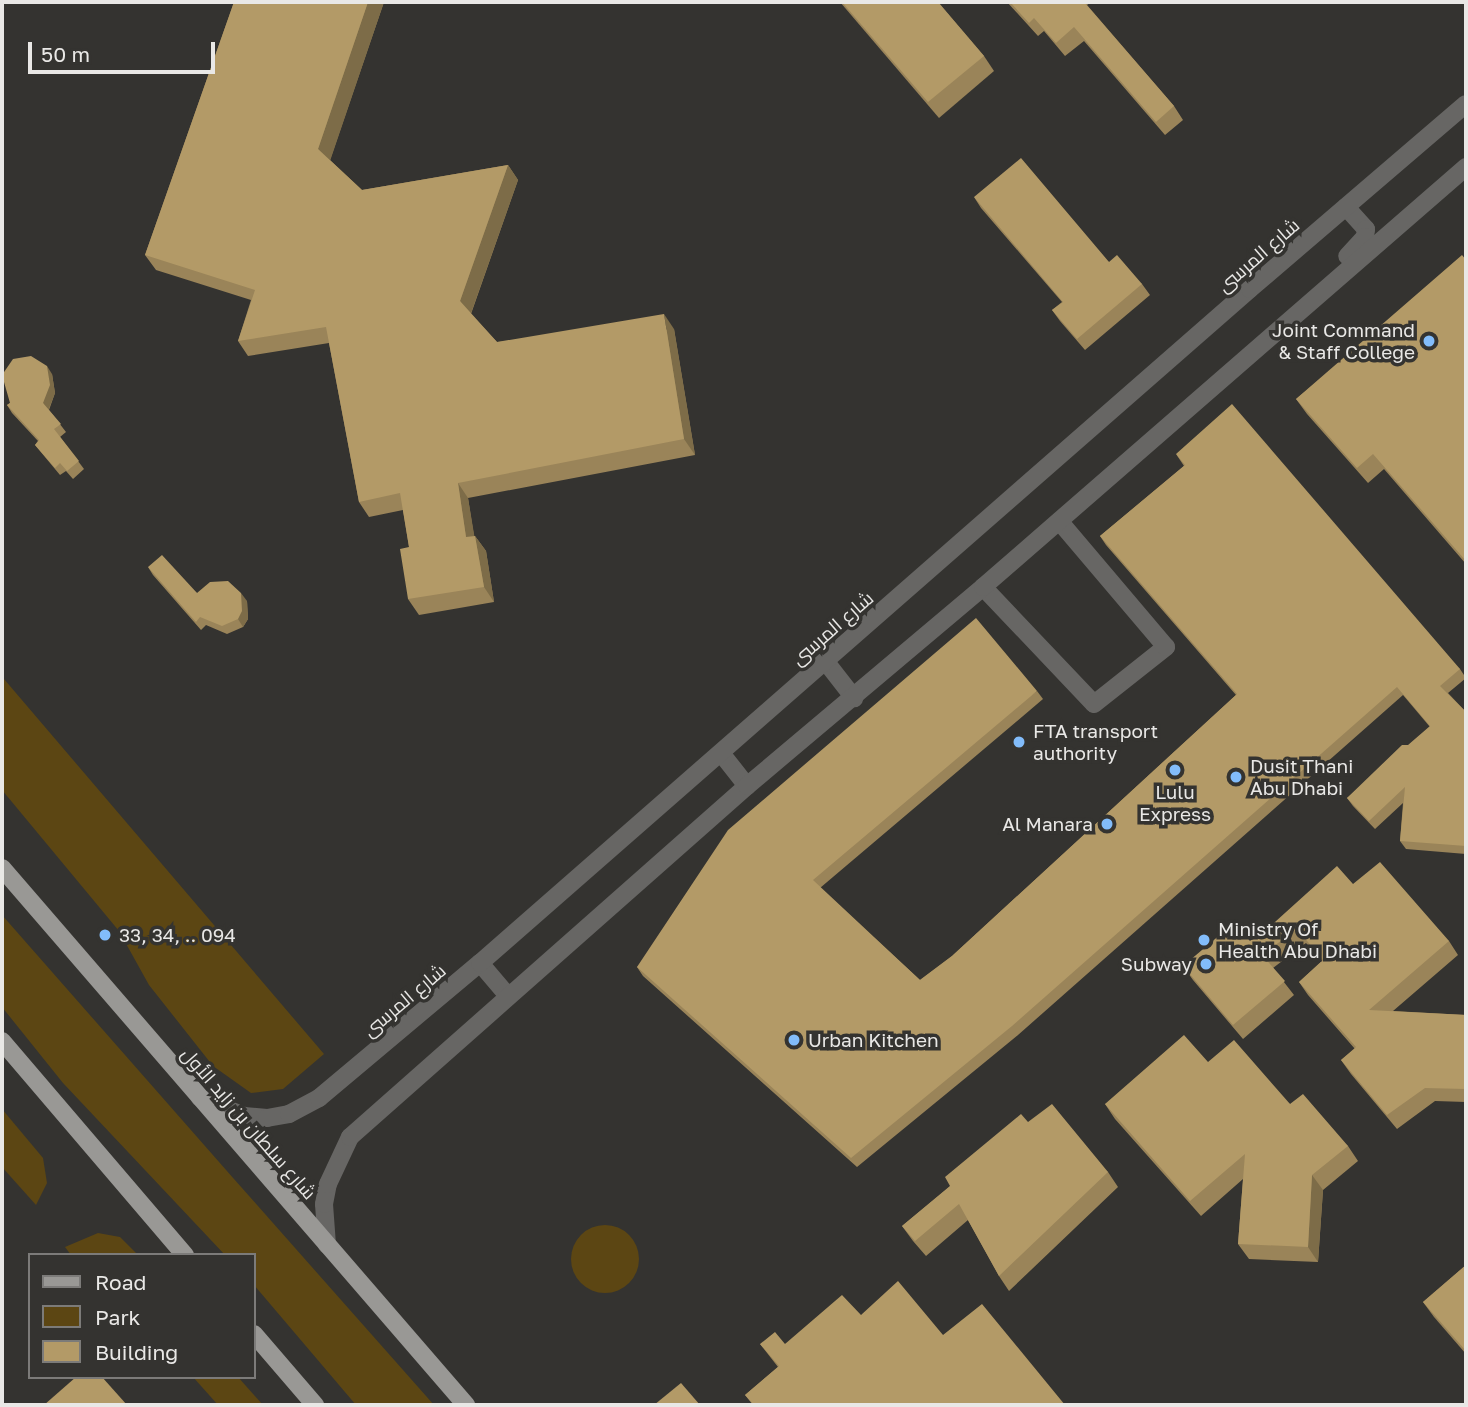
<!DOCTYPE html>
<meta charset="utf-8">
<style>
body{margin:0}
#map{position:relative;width:1468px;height:1407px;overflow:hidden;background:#343330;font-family:"Golos Text",Cairo,sans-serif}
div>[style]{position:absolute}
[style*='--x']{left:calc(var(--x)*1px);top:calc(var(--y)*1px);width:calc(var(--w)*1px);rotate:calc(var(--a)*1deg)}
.green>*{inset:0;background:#5c4613}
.round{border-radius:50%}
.minor>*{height:18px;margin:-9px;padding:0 9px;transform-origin:9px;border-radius:9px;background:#676664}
.major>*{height:18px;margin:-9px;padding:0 9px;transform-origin:9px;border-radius:9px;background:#999895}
.wall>*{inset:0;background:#9a8459}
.shaded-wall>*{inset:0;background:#7d6c48}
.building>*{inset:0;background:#b39a67}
.dots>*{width:19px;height:19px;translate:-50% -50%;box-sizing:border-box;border:4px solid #343330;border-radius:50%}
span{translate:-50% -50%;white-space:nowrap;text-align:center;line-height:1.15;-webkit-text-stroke:7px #343330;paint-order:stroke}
.street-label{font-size:19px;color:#e9e8e6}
.poi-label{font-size:19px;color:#e9e8e6}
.right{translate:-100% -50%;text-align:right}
.left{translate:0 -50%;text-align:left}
.frame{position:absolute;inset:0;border:4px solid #e9e8e6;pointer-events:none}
.legend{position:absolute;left:28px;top:1253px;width:228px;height:126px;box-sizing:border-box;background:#343330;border:2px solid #7c7b79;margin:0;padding:9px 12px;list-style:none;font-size:21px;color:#e9e8e6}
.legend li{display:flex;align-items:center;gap:14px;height:35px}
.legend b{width:35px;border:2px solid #7c7b79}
.scale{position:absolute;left:28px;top:42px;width:187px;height:32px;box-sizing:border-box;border:4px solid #e9e8e6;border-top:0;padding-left:9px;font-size:21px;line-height:24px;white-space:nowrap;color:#e9e8e6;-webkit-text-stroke:5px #343330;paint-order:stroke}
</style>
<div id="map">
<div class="green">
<i style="clip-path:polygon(4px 679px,324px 1054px,283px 1089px,251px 1093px,213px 1066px,149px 985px,119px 931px,2px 790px)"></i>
<i style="clip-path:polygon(2px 915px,234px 1179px,434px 1405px,356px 1405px,254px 1285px,254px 1255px,225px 1255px,63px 1083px,2px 1007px)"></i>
<i style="clip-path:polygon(2px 1109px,43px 1158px,47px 1183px,36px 1205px,2px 1167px)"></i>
<i class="round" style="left:571px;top:1225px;width:68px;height:68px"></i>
<i style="clip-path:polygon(98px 1233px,120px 1237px,138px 1255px,71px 1255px,65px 1247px)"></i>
<i style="clip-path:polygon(193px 1377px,238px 1377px,263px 1405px,218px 1405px)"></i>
</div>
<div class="minor">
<i style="--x:1346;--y:207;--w:30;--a:48"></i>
<i style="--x:1366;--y:229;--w:8;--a:97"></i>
<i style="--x:1365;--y:237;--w:26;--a:133"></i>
<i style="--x:983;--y:587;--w:161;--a:46.5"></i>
<i style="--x:1094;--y:704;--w:92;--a:-38.4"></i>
<i style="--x:1166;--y:647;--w:165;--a:-130.3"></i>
<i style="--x:826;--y:662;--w:46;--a:52.1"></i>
<i style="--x:721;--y:753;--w:42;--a:51.8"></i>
<i style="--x:480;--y:963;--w:43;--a:49.7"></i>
<i style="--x:200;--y:1098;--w:48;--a:22.2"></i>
<i style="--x:244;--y:1116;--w:23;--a:5"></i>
<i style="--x:267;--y:1118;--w:22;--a:-10"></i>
<i style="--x:289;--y:1114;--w:34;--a:-28"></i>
<i style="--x:319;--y:1098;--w:210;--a:-40"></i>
<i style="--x:480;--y:963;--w:1023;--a:-41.2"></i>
<i style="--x:1250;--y:289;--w:284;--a:-40.6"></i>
<i style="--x:327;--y:1245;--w:41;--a:-94.2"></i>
<i style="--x:324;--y:1204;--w:20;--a:-79"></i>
<i style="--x:328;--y:1184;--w:52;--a:-64.9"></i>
<i style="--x:350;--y:1137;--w:530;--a:-41.48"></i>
<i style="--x:747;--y:786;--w:309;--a:-40.1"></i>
<i style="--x:983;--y:587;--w:640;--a:-41.01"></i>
</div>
<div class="major">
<i style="--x:2;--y:868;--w:710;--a:49.17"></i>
<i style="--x:2;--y:1041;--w:282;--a:49.5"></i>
<i style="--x:254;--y:1334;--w:94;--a:49.3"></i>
</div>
<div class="wall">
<i style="clip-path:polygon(234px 2px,384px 2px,330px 160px,362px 190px,508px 165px,518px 180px,471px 314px,497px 342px,674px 329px,695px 455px,468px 498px,474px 536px,475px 536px,486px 551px,494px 602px,419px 615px,408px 599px,409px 547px,403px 510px,369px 517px,359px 502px,329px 343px,248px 356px,238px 341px,251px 300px,156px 270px,145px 255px)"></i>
<i style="clip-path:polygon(840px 2px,938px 2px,984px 56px,994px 71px,939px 118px)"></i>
<i style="clip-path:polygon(1007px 2px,1091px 2px,1087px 5px,1174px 106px,1183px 120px,1165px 135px,1084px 41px,1065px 56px,1044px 31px,1038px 36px)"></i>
<i style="clip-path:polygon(974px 197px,1109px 262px,1142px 284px,1150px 295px,1085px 350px,1060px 321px,1052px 310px,1062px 302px,981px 208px)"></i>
<i style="clip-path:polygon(1466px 260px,1466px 564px,1384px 469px,1368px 483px,1307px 414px,1296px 399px)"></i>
<i style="clip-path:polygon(52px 374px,55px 393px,49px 410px,66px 432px,60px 437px,84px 469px,73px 479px,66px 471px,60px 475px,35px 445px,38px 441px,12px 413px,7px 405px)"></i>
<i style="clip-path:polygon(1176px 454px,1460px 669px,1466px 678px,1448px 693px,1466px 712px,1466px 854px,1406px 849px,1400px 841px,1403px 803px,1375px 829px,1353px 806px,1347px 798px,1430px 727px,1403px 695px,1018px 1035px,857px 1167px,643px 976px,637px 967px,1037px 691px,1043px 699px,820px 888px,920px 980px,952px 956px,1236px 695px,1106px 545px,1100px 536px,1184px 466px)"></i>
<i style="clip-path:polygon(148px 567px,197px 593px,247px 601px,248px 619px,243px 627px,227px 634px,206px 625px,201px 630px,153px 575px)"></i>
<i style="clip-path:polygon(1353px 884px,1449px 941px,1458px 955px,1393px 1011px,1466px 1015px,1466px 1102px,1435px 1101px,1397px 1129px,1351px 1074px,1341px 1060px,1355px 1049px,1308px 995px,1299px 982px,1322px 961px,1306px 943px,1273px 968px,1294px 995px,1243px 1039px,1193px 980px,1183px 966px,1250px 941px)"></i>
<i style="clip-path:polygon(1208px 1062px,1290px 1104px,1348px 1146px,1358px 1161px,1323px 1190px,1318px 1262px,1249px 1259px,1238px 1244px,1243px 1179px,1201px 1216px,1115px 1119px,1105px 1104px)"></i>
<i style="clip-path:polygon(1028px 1122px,1108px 1172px,1118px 1187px,1009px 1291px,999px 1276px,968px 1220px,926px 1256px,913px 1241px,902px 1226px)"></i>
<i style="clip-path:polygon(1466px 1265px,1466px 1354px,1434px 1317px,1423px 1302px)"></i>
<i style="clip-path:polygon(861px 1315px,943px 1335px,1065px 1405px,753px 1405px,745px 1395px,778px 1367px,760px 1344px,785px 1344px)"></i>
</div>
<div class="shaded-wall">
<i style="clip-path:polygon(368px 2px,384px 2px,329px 164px,318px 149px)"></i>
<i style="clip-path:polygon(508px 165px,518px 180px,470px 316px,460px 301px)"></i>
<i style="clip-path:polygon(664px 314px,674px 329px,695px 455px,684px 439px)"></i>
<i style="clip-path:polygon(47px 366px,52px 374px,55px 393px,48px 411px,43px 403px)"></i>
<i style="clip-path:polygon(458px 483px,468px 498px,477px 552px,466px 537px)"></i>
<i style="clip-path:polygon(475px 536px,486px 551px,494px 602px,484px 587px)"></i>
<i style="clip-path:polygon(241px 593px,247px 601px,248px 619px,243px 627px,238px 619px)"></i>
<i style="clip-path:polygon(1312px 1175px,1323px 1190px,1318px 1262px,1308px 1247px)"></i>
</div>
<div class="building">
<i style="clip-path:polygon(234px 2px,368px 2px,318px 149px,362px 190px,508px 165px,460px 301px,497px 342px,664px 314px,684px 439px,458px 483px,466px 537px,475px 536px,484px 587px,408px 599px,400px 549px,409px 547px,400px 493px,359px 502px,326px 327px,238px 341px,255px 290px,145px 255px)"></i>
<i style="clip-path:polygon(842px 2px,938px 2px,984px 56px,928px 102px)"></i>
<i style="clip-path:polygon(1010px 2px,1084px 2px,1174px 106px,1156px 122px,1074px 27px,1056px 43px,1034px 18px,1029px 23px)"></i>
<i style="clip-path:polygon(1021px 158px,1109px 262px,1117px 255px,1142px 284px,1077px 339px,1052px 310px,1063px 302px,974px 197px)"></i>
<i style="clip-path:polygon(1462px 255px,1466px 260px,1466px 561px,1373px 454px,1357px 468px,1296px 399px)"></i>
<i style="clip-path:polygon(31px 356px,47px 366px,50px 385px,43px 403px,61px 424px,54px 429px,79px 461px,67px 471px,60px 463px,55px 468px,35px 445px,39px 440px,7px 405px,10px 403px,2px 375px,13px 359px)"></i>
<i style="clip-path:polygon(1232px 404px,1460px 669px,1440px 686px,1466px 712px,1466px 846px,1400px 841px,1405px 787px,1369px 821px,1347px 798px,1402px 745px,1408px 745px,1430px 726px,1397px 687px,1012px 1026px,851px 1158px,637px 967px,728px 830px,976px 618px,1037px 691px,813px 880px,920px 980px,952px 956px,1237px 694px,1100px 536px,1185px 465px,1176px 454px)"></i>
<i style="clip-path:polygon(162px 555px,197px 593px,210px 582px,228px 581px,241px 593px,242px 611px,238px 619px,222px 626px,200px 617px,196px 622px,148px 567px)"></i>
<i style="clip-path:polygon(1380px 862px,1449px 941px,1369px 1010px,1466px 1015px,1466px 1089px,1425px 1088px,1387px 1115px,1341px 1060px,1356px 1047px,1299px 982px,1323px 960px,1297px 929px,1262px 955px,1285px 981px,1233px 1025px,1183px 966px,1234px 923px,1250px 941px,1266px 930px,1337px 866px,1353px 884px)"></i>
<i style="clip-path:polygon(1184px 1035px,1208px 1062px,1234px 1040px,1290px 1104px,1303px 1094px,1348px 1146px,1312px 1175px,1308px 1247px,1238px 1244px,1245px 1154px,1190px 1201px,1105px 1104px)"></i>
<i style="clip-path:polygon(1052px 1104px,1108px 1172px,999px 1276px,959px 1204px,915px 1241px,902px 1226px,950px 1186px,945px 1177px,1021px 1114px,1028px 1122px)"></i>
<i style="clip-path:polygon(1466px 1265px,1466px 1351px,1423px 1302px)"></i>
<i style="clip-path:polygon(898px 1281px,943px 1335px,982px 1304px,1065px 1405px,754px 1405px,745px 1395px,779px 1366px,760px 1344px,775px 1332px,785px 1344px,842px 1295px,861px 1315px)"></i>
<i style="clip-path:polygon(76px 1377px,102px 1377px,127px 1405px,44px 1405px)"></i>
<i style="clip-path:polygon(681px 1383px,700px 1405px,654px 1405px)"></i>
</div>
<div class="dots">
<i style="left:1429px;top:341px;background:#82bcfa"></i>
<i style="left:1019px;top:742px;background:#82bcfa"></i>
<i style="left:1175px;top:770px;background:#82bcfa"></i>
<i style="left:1236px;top:777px;background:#82bcfa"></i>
<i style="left:1107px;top:824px;background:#82bcfa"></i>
<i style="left:105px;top:935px;background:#82bcfa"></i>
<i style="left:1204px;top:940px;background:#82bcfa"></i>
<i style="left:1206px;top:964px;background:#82bcfa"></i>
<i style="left:794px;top:1040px;background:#82bcfa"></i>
</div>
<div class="street-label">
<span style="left:1258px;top:255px;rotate:-41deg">شارع المرسى</span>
<span style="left:832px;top:628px;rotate:-41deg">شارع المرسى</span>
<span style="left:404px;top:1000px;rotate:-40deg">شارع المرسى</span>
<span style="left:249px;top:1123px;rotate:49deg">شارع سلطان بن زايد الأول</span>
</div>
<div class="poi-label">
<span class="right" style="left:1415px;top:341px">Joint Command<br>&amp; Staff College</span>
<span class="left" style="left:1033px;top:742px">FTA transport<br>authority</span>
<span class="left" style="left:1250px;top:777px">Dusit Thani<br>Abu Dhabi</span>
<span style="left:1175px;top:803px">Lulu<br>Express</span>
<span class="right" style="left:1093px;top:824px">Al Manara</span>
<span class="left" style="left:1218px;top:940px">Ministry Of<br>Health Abu Dhabi</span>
<span class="left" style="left:119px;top:935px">33, 34, .. 094</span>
<span class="right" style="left:1192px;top:964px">Subway</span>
<span class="left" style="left:808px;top:1040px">Urban Kitchen</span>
</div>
<div class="frame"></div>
<ul class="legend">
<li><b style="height:9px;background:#999895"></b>Road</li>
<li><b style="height:19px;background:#5c4613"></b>Park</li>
<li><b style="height:19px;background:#b39a67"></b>Building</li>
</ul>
<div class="scale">50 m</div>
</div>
